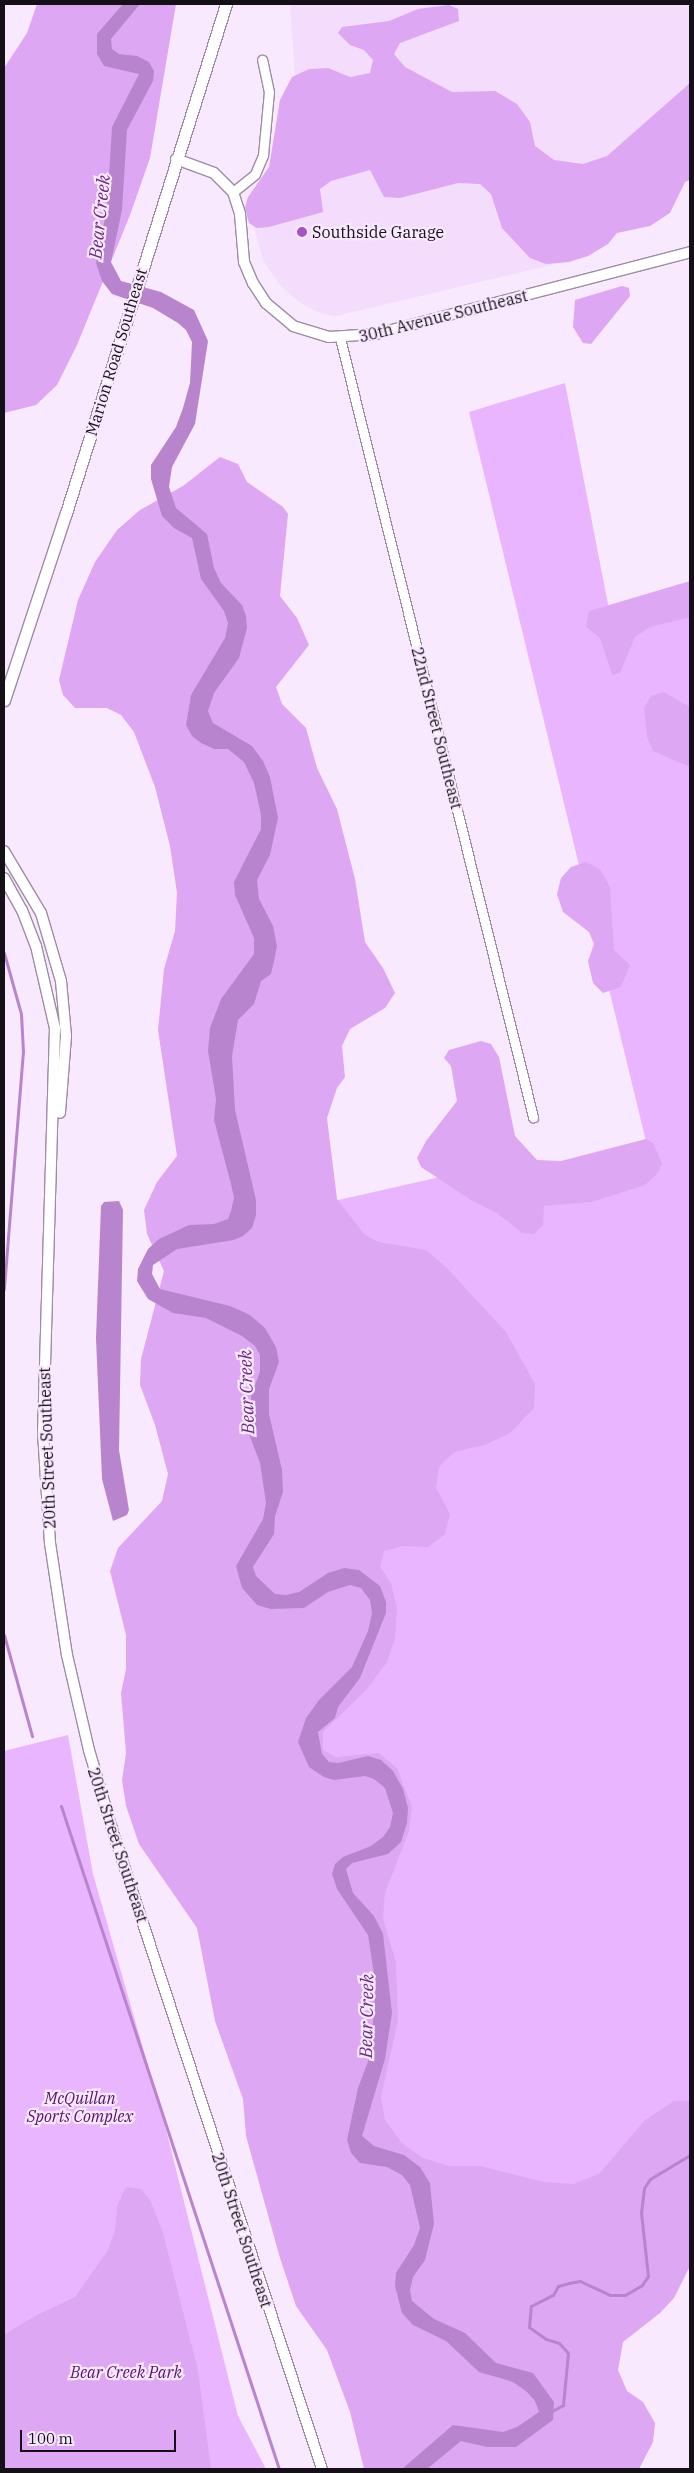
<!DOCTYPE html>
<style>
body{margin:0}
#map{position:relative;width:694px;height:2473px;overflow:hidden;background:#f8e9fe;font-family:"IBM Plex Serif",serif}
div>[style]{position:absolute}
[style*='--x']{left:calc(var(--x)*1px);top:calc(var(--y)*1px);width:calc(var(--w)*1px);rotate:calc(var(--a)*1deg)}
.built>*{inset:0;background:#f3dcfc}
.green>*{inset:0;background:#eab5ff}
.forest>*{inset:0;background:#dea7f4}
.water>*{inset:0;background:#b984ce}
.stream>*{height:3px;margin:-1.5px;padding:0 1.5px;transform-origin:1.5px;border-radius:1.5px;background:#b984ce}
.roads{filter:drop-shadow(1px 0 #9d8ca4) drop-shadow(-1px 0 #9d8ca4) drop-shadow(0 1px #9d8ca4) drop-shadow(0 -1px #9d8ca4)}
.minor>*{height:9px;margin:-4.5px;padding:0 4.5px;transform-origin:4.5px;border-radius:4.5px;background:#fff}
.tertiary>*{height:10px;margin:-5px;padding:0 5px;transform-origin:5px;border-radius:5px;background:#fff}
.secondary>*{height:11px;margin:-5.5px;padding:0 5.5px;transform-origin:5.5px;border-radius:5.5px;background:#fff}
.dots>*{width:14px;height:14px;translate:-50% -50%;box-sizing:border-box;border:2px solid #f8e9fe;border-radius:50%}
span{translate:-50% -50%;white-space:nowrap;text-align:center;line-height:1.15;-webkit-text-stroke:4.5px #f8e9fe;paint-order:stroke}
.poi-label{font-size:16px;color:#150f18}
.left{translate:0 -50%;text-align:left}
.street-label{font-size:16px;color:#150f18}
.park-label{font-size:16px;color:#56116c;font-style:italic}
.water-label{font-size:18px;color:#6a2981;font-style:italic}
.frame{position:absolute;inset:0;border:5px solid #150f18;pointer-events:none}
.scale{position:absolute;left:20px;top:2430px;width:156px;height:22px;box-sizing:border-box;border:2px solid #150f18;border-top:0;padding-left:6px;font-size:15px;line-height:18px;white-space:nowrap;color:#150f18;-webkit-text-stroke:4px #f8e9fe;paint-order:stroke}
</style>
<div id="map">
<div class="built">
<i style="clip-path:polygon(290px 4px,690px 4px,690px 117px,625px 158px,557px 172px,296px 90px)"></i>
<i style="clip-path:polygon(506px 148px,564px 262px,336px 316px,320px 313px,297px 301px,279px 284px,263px 260px,251px 216px,360px 162px)"></i>
</div>
<div class="green">
<i style="clip-path:polygon(565px 383px,613px 630px,690px 605px,690px 2173px,537px 2235px,381px 2137px,298px 1787px,325px 1203px,480px 1168px,651px 1162px,469px 412px)"></i>
<i style="clip-path:polygon(68px 1735px,93px 1874px,163px 2118px,238px 2416px,266px 2469px,4px 2469px,4px 1751px)"></i>
</div>
<div class="forest">
<i style="clip-path:polygon(37px 4px,176px 4px,150px 158px,130px 215px,77px 345px,57px 385px,36px 405px,4px 413px,4px 68px,27px 33px)"></i>
<i style="clip-path:polygon(449px 5px,458px 9px,459px 21px,400px 43px,394px 54px,405px 67px,452px 92px,495px 91px,517px 104px,530px 122px,535px 146px,554px 160px,583px 164px,607px 156px,690px 83px,690px 180px,685px 182px,670px 213px,650px 226px,617px 233px,608px 244px,588px 256px,569px 262px,546px 264px,530px 258px,502px 228px,491px 194px,480px 184px,458px 183px,400px 198px,384px 197px,370px 170px,331px 181px,320px 189px,323px 212px,269px 227px,257px 228px,249px 223px,245px 208px,248px 197px,269px 167px,280px 100px,292px 77px,309px 69px,328px 68px,350px 77px,370px 73px,373px 60px,364px 50px,350px 45px,338px 33px,342px 27px,389px 21px,418px 9px)"></i>
<i style="clip-path:polygon(622px 286px,629px 288px,630px 296px,591px 344px,583px 343px,573px 327px,575px 300px)"></i>
<i style="clip-path:polygon(220px 457px,238px 464px,247px 482px,283px 507px,288px 514px,280px 596px,297px 618px,309px 645px,276px 687px,282px 704px,306px 728px,317px 768px,337px 809px,355px 879px,365px 942px,383px 968px,395px 993px,385px 1008px,350px 1029px,342px 1046px,345px 1077px,337px 1088px,327px 1118px,337px 1199px,365px 1235px,379px 1242px,426px 1250px,446px 1267px,506px 1332px,535px 1384px,534px 1408px,510px 1433px,485px 1445px,454px 1452px,439px 1467px,436px 1488px,450px 1514px,445px 1534px,428px 1547px,403px 1546px,384px 1551px,380px 1567px,391px 1583px,397px 1608px,395px 1638px,387px 1662px,367px 1689px,323px 1732px,323px 1750px,336px 1757px,379px 1753px,397px 1768px,412px 1807px,409px 1831px,385px 1893px,383px 1918px,396px 1962px,398px 2021px,381px 2097px,385px 2120px,402px 2143px,423px 2158px,449px 2166px,480px 2166px,544px 2182px,573px 2184px,599px 2174px,645px 2120px,674px 2101px,690px 2101px,690px 2266px,674px 2298px,660px 2313px,623px 2342px,618px 2370px,627px 2391px,643px 2402px,655px 2423px,653px 2442px,639px 2469px,364px 2469px,350px 2412px,327px 2350px,296px 2306px,280px 2258px,246px 2136px,243px 2099px,215px 2021px,197px 1928px,139px 1844px,126px 1806px,122px 1780px,126px 1753px,121px 1693px,126px 1669px,126px 1635px,110px 1571px,118px 1548px,162px 1501px,168px 1474px,155px 1425px,140px 1385px,141px 1359px,164px 1271px,147px 1234px,144px 1210px,157px 1182px,177px 1156px,158px 1030px,164px 969px,175px 931px,177px 893px,170px 846px,155px 787px,134px 732px,121px 715px,107px 708px,75px 708px,63px 695px,59px 680px,78px 600px,95px 562px,117px 530px,140px 510px,183px 486px)"></i>
<i style="clip-path:polygon(690px 581px,690px 617px,650px 627px,635px 637px,620px 673px,612px 675px,600px 638px,586px 627px,589px 611px)"></i>
<i style="clip-path:polygon(664px 692px,690px 707px,690px 767px,653px 751px,647px 737px,644px 708px,651px 696px)"></i>
<i style="clip-path:polygon(586px 862px,600px 869px,610px 887px,614px 950px,630px 965px,621px 987px,603px 993px,593px 983px,588px 961px,594px 944px,589px 932px,563px 912px,557px 894px,561px 878px,571px 867px)"></i>
<i style="clip-path:polygon(481px 1041px,491px 1044px,499px 1057px,515px 1136px,537px 1160px,561px 1161px,646px 1139px,653px 1143px,662px 1163px,658px 1173px,645px 1185px,592px 1202px,544px 1206px,543px 1225px,534px 1234px,522px 1233px,497px 1213px,471px 1200px,421px 1167px,417px 1158px,426px 1141px,457px 1101px,451px 1066px,444px 1058px,449px 1050px)"></i>
<i style="clip-path:polygon(126px 2187px,141px 2189px,150px 2200px,163px 2233px,198px 2370px,211px 2469px,4px 2469px,4px 2335px,35px 2316px,75px 2297px,108px 2250px,115px 2230px,117px 2206px)"></i>
</div>
<div class="water">
<i style="clip-path:polygon(123px 4px,140px 4px,111px 39px,112px 49px,119px 54px,137px 56px,149px 62px,154px 71px,153px 81px,127px 130px,122px 210px,111px 262px,121px 281px,161px 292px,194px 310px,208px 341px,195px 424px,172px 467px,169px 487px,176px 508px,207px 534px,214px 568px,221px 583px,242px 605px,246px 616px,247px 628px,239px 658px,214px 693px,208px 711px,213px 723px,252px 746px,263px 761px,270px 777px,278px 818px,270px 855px,257px 880px,259px 899px,273px 926px,277px 946px,274px 961px,271px 974px,261px 981px,254px 1004px,238px 1020px,232px 1056px,235px 1110px,256px 1200px,256px 1215px,252px 1228px,243px 1236px,234px 1240px,177px 1249px,153px 1265px,152px 1274px,160px 1289px,230px 1306px,250px 1315px,265px 1328px,276px 1347px,279px 1362px,269px 1389px,269px 1414px,282px 1470px,283px 1492px,275px 1516px,274px 1534px,253px 1567px,256px 1576px,275px 1594px,286px 1595px,299px 1592px,328px 1573px,344px 1568px,359px 1570px,380px 1586px,386px 1602px,386px 1613px,360px 1678px,338px 1707px,335px 1718px,318px 1732px,322px 1754px,329px 1762px,338px 1763px,368px 1756px,381px 1760px,393px 1771px,403px 1789px,408px 1808px,407px 1823px,401px 1842px,388px 1854px,352px 1863px,346px 1869px,353px 1893px,374px 1916px,383px 1934px,392px 2013px,385px 2059px,362px 2136px,374px 2146px,404px 2155px,420px 2167px,430px 2183px,434px 2224px,425px 2260px,413px 2277px,410px 2290px,412px 2301px,434px 2319px,465px 2333px,496px 2363px,533px 2373px,554px 2402px,553px 2420px,516px 2447px,487px 2447px,461px 2441px,427px 2469px,402px 2469px,453px 2425px,503px 2432px,517px 2427px,539px 2412px,535px 2401px,527px 2392px,513px 2382px,479px 2372px,446px 2341px,413px 2325px,402px 2313px,395px 2286px,396px 2273px,414px 2245px,420px 2228px,410px 2185px,402px 2175px,387px 2167px,360px 2163px,351px 2153px,347px 2140px,358px 2088px,370px 2056px,376px 1987px,368px 1935px,337px 1889px,332px 1874px,335px 1864px,343px 1857px,371px 1846px,383px 1837px,390px 1827px,393px 1813px,385px 1788px,374px 1779px,365px 1776px,334px 1780px,324px 1777px,309px 1767px,298px 1742px,306px 1718px,319px 1700px,352px 1667px,368px 1631px,372px 1613px,370px 1600px,361px 1588px,350px 1585px,328px 1592px,304px 1608px,271px 1609px,257px 1605px,242px 1588px,236px 1566px,263px 1519px,266px 1503px,260px 1463px,249px 1434px,251px 1397px,260px 1371px,260px 1355px,255px 1346px,242px 1336px,206px 1318px,173px 1313px,148px 1299px,137px 1281px,138px 1269px,148px 1249px,159px 1239px,189px 1225px,214px 1224px,228px 1219px,231px 1211px,234px 1198px,231px 1184px,214px 1120px,216px 1099px,208px 1051px,210px 1028px,221px 999px,254px 954px,254px 938px,235px 895px,234px 882px,261px 829px,261px 815px,254px 783px,244px 762px,228px 749px,214px 749px,201px 743px,192px 736px,186px 725px,191px 695px,225px 638px,228px 623px,224px 611px,201px 579px,192px 538px,174px 528px,162px 516px,151px 479px,151px 465px,176px 427px,183px 408px,190px 383px,192px 342px,186px 330px,178px 323px,153px 308px,112px 294px,102px 281px,96px 263px,107px 208px,112px 127px,139px 74px,104px 66px,97px 54px,97px 34px)"></i>
<i style="clip-path:polygon(119px 1201px,123px 1210px,119px 1450px,129px 1510px,127px 1515px,113px 1521px,102px 1479px,96px 1338px,101px 1206px,104px 1202px)"></i>
</div>
<div class="stream">
<i style="--x:4;--y:953;--w:63;--a:74.4"></i>
<i style="--x:21;--y:1014;--w:37;--a:87"></i>
<i style="--x:23;--y:1051;--w:239;--a:94.6"></i>
<i style="--x:4;--y:1635;--w:105;--a:74.5"></i>
<i style="--x:61;--y:1806;--w:698;--a:71.8"></i>
<i style="--x:550;--y:2412;--w:15;--a:-28"></i>
<i style="--x:563;--y:2405;--w:52;--a:-84.5"></i>
<i style="--x:568;--y:2353;--w:13;--a:-132"></i>
<i style="--x:559;--y:2343;--w:14;--a:-163"></i>
<i style="--x:546;--y:2339;--w:21;--a:-145"></i>
<i style="--x:529;--y:2327;--w:21;--a:-85"></i>
<i style="--x:531;--y:2306;--w:25;--a:-27"></i>
<i style="--x:553;--y:2295;--w:10;--a:-61"></i>
<i style="--x:558;--y:2286;--w:11;--a:-15"></i>
<i style="--x:569;--y:2283;--w:11;--a:-10"></i>
<i style="--x:580;--y:2281;--w:33;--a:25"></i>
<i style="--x:610;--y:2295;--w:15;--a:0"></i>
<i style="--x:625;--y:2295;--w:20;--a:-30"></i>
<i style="--x:642;--y:2285;--w:11;--a:-56"></i>
<i style="--x:648;--y:2276;--w:63;--a:-96.3"></i>
<i style="--x:641;--y:2213;--w:25;--a:-83"></i>
<i style="--x:644;--y:2188;--w:11;--a:-56"></i>
<i style="--x:650;--y:2179;--w:47;--a:-31"></i>
</div>
<div class="roads">
<div class="minor">
<i style="--x:233;--y:192;--w:28;--a:-39"></i>
<i style="--x:255;--y:174;--w:21;--a:-67"></i>
<i style="--x:263;--y:155;--w:63;--a:-84.6"></i>
<i style="--x:269;--y:92;--w:33;--a:-102"></i>
<i style="--x:340;--y:338;--w:803;--a:76.08"></i>
</div>
<div class="tertiary">
<i style="--x:176;--y:159;--w:40;--a:20.2"></i>
<i style="--x:214;--y:173;--w:27;--a:45"></i>
<i style="--x:233;--y:192;--w:23;--a:72"></i>
<i style="--x:240;--y:214;--w:48;--a:85.2"></i>
<i style="--x:244;--y:262;--w:23;--a:67"></i>
<i style="--x:253;--y:283;--w:24;--a:57"></i>
<i style="--x:266;--y:303;--w:35;--a:40"></i>
<i style="--x:293;--y:326;--w:38;--a:17"></i>
<i style="--x:329;--y:337;--w:47;--a:-3.7"></i>
<i style="--x:376;--y:334;--w:325;--a:-14.6"></i>
<i style="--x:4;--y:851;--w:72;--a:59.2"></i>
<i style="--x:41;--y:913;--w:71;--a:73.6"></i>
<i style="--x:61;--y:981;--w:55;--a:84.8"></i>
<i style="--x:66;--y:1036;--w:77;--a:94.5"></i>
<i style="--x:4;--y:878;--w:37;--a:61"></i>
<i style="--x:22;--y:910;--w:39;--a:69"></i>
<i style="--x:36;--y:946;--w:84;--a:77"></i>
<i style="--x:55;--y:1028;--w:404;--a:91.7"></i>
<i style="--x:43;--y:1432;--w:111;--a:86.4"></i>
<i style="--x:50;--y:1543;--w:113;--a:81.4"></i>
<i style="--x:67;--y:1655;--w:98;--a:77"></i>
<i style="--x:89;--y:1750;--w:85;--a:73.7"></i>
<i style="--x:113;--y:1832;--w:670;--a:71.84"></i>
</div>
<div class="secondary">
<i style="--x:4;--y:700;--w:197;--a:-71.7"></i>
<i style="--x:66;--y:513;--w:534;--a:-72.55"></i>
</div>
</div>
<div class="dots">
<i style="left:302px;top:232px;background:#a553c3"></i>
</div>
<div class="poi-label">
<span class="left" style="left:312px;top:232px">Southside Garage</span>
</div>
<div class="street-label">
<span style="left:443px;top:316px;rotate:-14deg">30th Avenue Southeast</span>
<span style="left:116px;top:352px;rotate:-73deg">Marion Road Southeast</span>
<span style="left:437px;top:728px;rotate:76deg">22nd Street Southeast</span>
<span style="left:47px;top:1448px;rotate:-92deg">20th Street Southeast</span>
<span style="left:118px;top:1845px;rotate:72deg">20th Street Southeast</span>
<span style="left:242px;top:2230px;rotate:72deg">20th Street Southeast</span>
</div>
<div class="park-label">
<span style="left:80px;top:2107px">McQuillan<br>Sports Complex</span>
<span style="left:126px;top:2372px">Bear Creek Park</span>
</div>
<div class="water-label">
<span style="left:100px;top:217px;rotate:-84deg">Bear Creek</span>
<span style="left:247px;top:1392px;rotate:-92deg">Bear Creek</span>
<span style="left:367px;top:2016px;rotate:-89deg">Bear Creek</span>
</div>
<div class="frame"></div>
<div class="scale">100 m</div>
</div>
